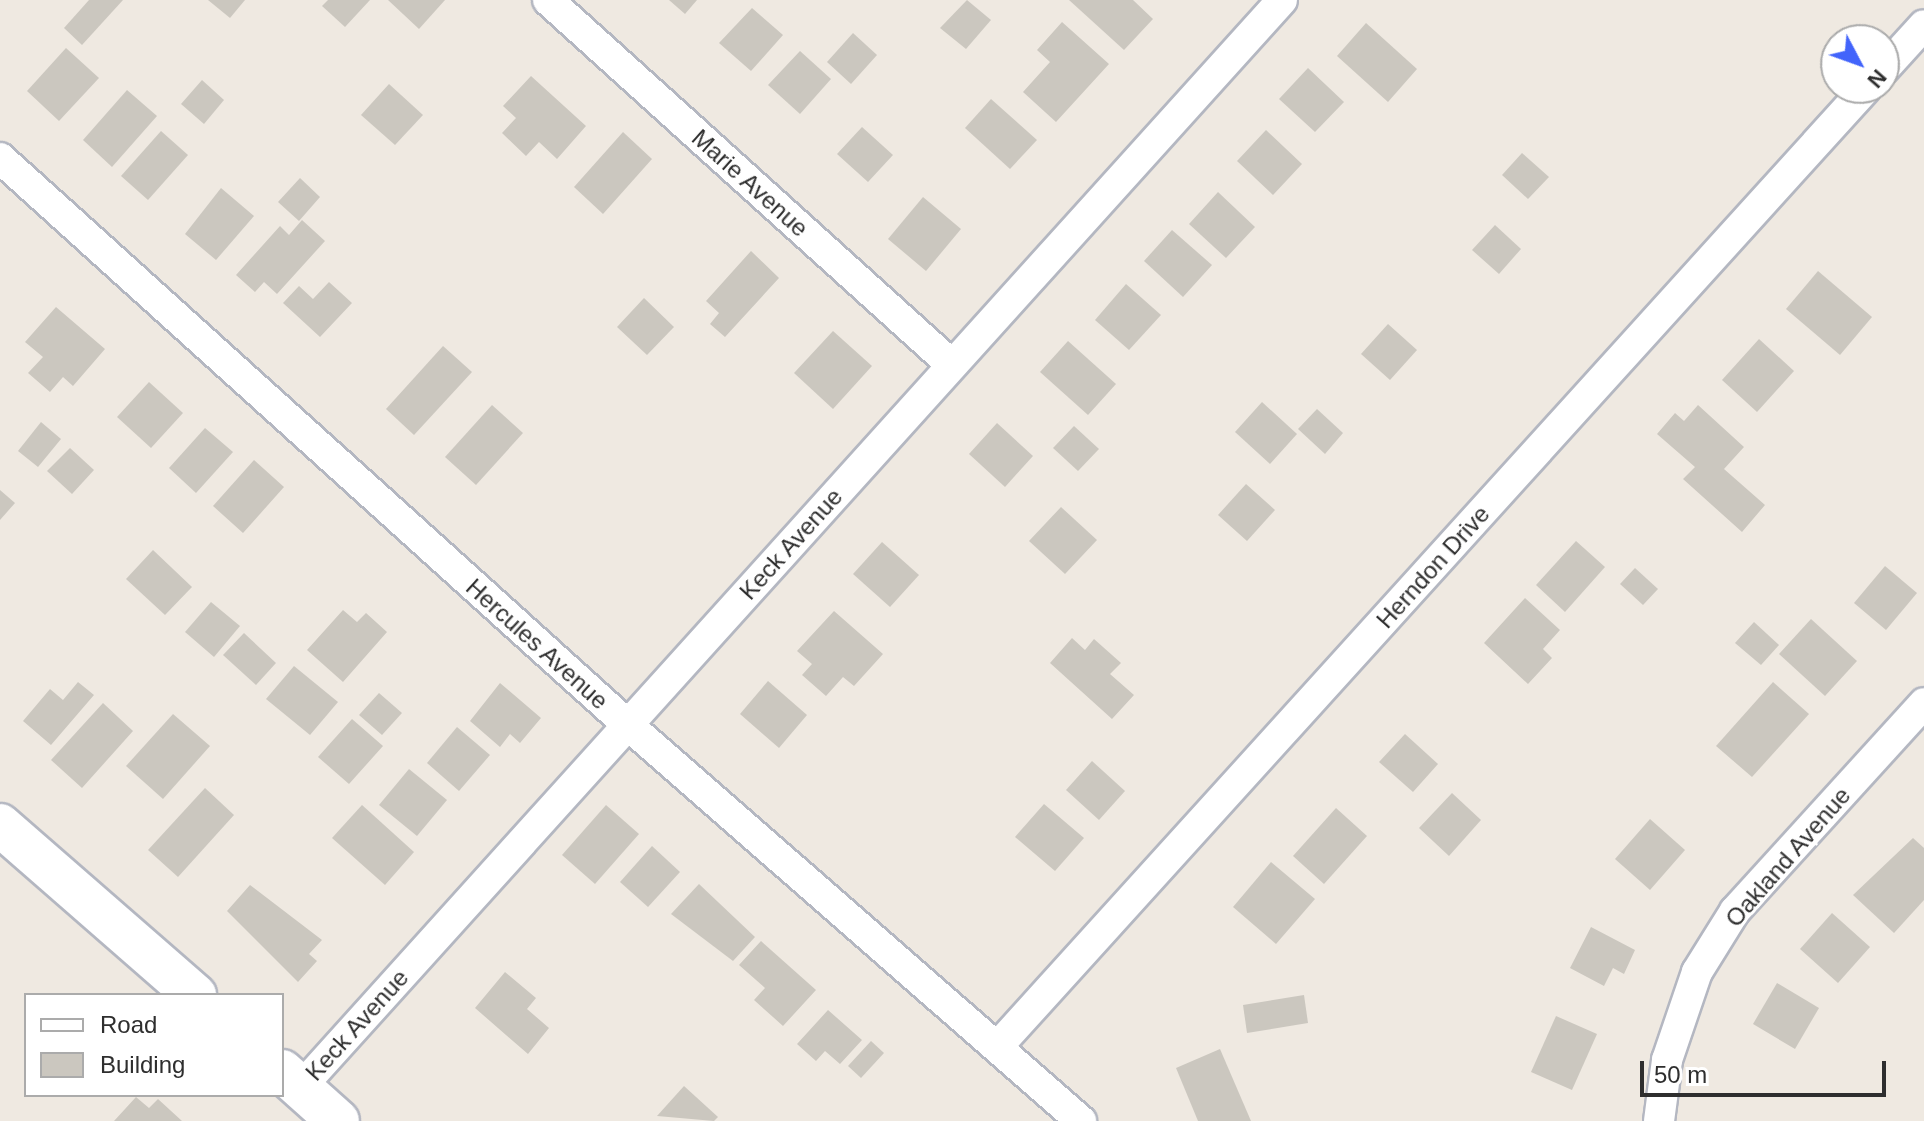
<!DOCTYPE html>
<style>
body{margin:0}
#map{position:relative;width:1924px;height:1121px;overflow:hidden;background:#efe9e1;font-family:Helvetica,sans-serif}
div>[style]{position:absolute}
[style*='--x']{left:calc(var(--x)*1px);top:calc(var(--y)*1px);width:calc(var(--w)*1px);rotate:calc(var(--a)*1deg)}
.building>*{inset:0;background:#cbc7bf}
.roads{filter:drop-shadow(2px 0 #b4b7c1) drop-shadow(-2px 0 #b4b7c1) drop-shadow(0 2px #b4b7c1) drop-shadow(0 -2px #b4b7c1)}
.minor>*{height:30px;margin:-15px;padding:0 15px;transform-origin:15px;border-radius:15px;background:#fff}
.secondary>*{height:42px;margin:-21px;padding:0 21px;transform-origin:21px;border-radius:21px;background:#fff}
span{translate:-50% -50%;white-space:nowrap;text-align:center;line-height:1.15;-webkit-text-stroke:6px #fff;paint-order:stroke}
.street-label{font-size:24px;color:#2e2e2e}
.legend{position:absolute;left:24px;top:993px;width:260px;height:104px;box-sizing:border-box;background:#fff;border:2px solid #ababab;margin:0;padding:10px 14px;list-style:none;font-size:24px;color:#2e2e2e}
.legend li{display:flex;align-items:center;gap:16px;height:40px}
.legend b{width:40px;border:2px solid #ababab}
.north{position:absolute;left:1820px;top:24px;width:80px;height:80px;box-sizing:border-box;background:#fff;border:2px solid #ababab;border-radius:50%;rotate:131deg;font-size:22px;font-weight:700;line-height:32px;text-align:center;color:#2e2e2e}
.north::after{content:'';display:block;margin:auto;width:28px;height:36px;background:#4264fb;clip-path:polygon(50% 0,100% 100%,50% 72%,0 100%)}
.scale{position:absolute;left:1640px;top:1061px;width:246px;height:36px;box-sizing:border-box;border:4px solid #2e2e2e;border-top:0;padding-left:10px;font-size:24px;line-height:28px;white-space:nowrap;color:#2e2e2e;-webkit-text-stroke:6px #fff;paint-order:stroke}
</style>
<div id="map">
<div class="building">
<i style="clip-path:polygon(89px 0,123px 0,82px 45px,64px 28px)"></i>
<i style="clip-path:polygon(208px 0,245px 0,230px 18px)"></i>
<i style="clip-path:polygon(328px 0,370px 0,345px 27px,322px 6px)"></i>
<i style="clip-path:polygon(388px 0,445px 0,419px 29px)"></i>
<i style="clip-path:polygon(669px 0,697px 0,685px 14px)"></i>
<i style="clip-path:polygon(967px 0,991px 20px,966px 49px,940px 28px)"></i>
<i style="clip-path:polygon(1069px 0,1133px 0,1153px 19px,1124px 50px)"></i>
<i style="clip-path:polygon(752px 8px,783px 35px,751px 71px,719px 43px)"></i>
<i style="clip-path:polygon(1062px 22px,1109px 64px,1056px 122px,1023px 92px,1050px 62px,1037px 50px)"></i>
<i style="clip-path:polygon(1366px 23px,1417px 69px,1388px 102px,1337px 56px)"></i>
<i style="clip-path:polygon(853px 33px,877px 55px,851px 84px,827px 62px)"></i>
<i style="clip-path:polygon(66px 48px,99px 78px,59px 121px,27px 91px)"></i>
<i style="clip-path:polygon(800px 51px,831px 79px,800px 114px,768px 85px)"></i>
<i style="clip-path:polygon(1308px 68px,1344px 102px,1315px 132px,1279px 99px)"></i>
<i style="clip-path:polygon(531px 76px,586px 126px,557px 159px,539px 142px,526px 156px,502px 133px,516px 118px,503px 106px)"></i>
<i style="clip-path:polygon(202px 80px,224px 100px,204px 124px,181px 104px)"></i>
<i style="clip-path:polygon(389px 84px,423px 115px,395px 145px,361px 115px)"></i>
<i style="clip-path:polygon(127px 90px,157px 116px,112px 167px,83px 140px)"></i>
<i style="clip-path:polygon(991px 99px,1037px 140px,1010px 169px,965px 128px)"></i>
<i style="clip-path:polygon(862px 127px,893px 155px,868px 182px,837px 154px)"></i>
<i style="clip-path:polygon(1266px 130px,1302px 164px,1273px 195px,1237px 161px)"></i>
<i style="clip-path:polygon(161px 131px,188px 155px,148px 200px,121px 176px)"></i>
<i style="clip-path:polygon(623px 132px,652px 159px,603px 214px,574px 187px)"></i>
<i style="clip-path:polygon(1522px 153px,1549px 177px,1528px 199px,1502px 175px)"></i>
<i style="clip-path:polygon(300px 178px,320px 197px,299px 221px,278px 202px)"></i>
<i style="clip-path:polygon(221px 188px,254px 216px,216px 260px,185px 234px)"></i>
<i style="clip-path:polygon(1218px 192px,1255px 227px,1226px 258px,1189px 224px)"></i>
<i style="clip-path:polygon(923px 197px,961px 229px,926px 271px,888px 239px)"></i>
<i style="clip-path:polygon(302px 220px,325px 241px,277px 294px,264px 282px,255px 292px,236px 275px,280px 226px,289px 235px)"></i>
<i style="clip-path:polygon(1495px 225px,1521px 249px,1499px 274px,1472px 250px)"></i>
<i style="clip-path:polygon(1172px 230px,1212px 265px,1183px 297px,1144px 261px)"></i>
<i style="clip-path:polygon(751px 251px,779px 278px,725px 337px,710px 324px,719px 313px,706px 301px)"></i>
<i style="clip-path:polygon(1818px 271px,1872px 317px,1840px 355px,1786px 309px)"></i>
<i style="clip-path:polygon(329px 282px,352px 303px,320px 337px,283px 303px,299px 286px,313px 299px)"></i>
<i style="clip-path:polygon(1126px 284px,1161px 315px,1129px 350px,1095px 320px)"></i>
<i style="clip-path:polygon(644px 298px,674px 327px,647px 355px,617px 327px)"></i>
<i style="clip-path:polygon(56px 307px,105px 349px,73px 386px,63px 377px,50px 392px,28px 373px,43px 357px,25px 342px)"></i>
<i style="clip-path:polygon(1388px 324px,1417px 350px,1390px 380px,1361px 354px)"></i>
<i style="clip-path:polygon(833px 331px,872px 366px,833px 409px,794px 373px)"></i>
<i style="clip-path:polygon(1759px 339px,1794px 371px,1757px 412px,1722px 380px)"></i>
<i style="clip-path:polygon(1068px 341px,1116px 384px,1088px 415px,1040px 372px)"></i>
<i style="clip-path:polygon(443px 346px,472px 372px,414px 435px,386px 409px)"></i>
<i style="clip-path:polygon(149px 382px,183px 413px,151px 448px,117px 417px)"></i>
<i style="clip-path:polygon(1262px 402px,1297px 434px,1270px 464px,1235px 432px)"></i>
<i style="clip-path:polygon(492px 405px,523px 433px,476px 485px,445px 457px)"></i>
<i style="clip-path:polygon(1698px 405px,1744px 447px,1724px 469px,1765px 505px,1742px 532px,1683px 479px,1695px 467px,1657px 434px,1675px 413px,1684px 421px)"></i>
<i style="clip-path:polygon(1317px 409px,1343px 433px,1325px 454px,1298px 429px)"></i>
<i style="clip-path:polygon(41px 422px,61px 439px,38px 467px,18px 451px)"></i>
<i style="clip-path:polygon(997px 423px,1033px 456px,1005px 487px,969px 454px)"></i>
<i style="clip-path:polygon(1074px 426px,1099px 449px,1078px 471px,1053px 448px)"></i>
<i style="clip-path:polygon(205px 428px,233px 452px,196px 493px,169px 468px)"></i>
<i style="clip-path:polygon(70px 448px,94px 470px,72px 494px,47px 471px)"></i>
<i style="clip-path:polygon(254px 460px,284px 487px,243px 533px,213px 506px)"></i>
<i style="clip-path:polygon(1246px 484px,1275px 510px,1247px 541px,1218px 515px)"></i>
<i style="clip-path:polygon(0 490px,15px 503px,0 520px)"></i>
<i style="clip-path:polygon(1061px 507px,1097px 540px,1065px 574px,1029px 541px)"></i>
<i style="clip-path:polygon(1576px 541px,1605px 567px,1565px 612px,1536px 585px)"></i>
<i style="clip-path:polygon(882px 542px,919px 575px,890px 607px,853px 574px)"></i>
<i style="clip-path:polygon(153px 550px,192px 587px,165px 615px,126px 579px)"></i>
<i style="clip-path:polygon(1885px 566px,1917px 593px,1886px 630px,1854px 603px)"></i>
<i style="clip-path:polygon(1635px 568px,1658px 589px,1643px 605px,1620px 584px)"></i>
<i style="clip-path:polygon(1525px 598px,1560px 630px,1543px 649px,1552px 658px,1528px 684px,1484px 643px)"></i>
<i style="clip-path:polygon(211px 602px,240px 626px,214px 657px,185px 632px)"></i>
<i style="clip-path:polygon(343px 610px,357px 622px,366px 613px,387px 632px,343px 682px,307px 650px)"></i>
<i style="clip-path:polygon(834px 611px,883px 654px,854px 686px,843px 677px,826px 696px,802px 675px,812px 664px,797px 651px)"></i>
<i style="clip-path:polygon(1811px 619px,1857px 661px,1825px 696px,1779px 654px)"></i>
<i style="clip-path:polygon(1754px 622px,1779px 645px,1761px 665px,1735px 643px)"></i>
<i style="clip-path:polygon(244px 633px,276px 663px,256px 685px,223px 655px)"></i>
<i style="clip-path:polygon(1072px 638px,1085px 650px,1094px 639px,1121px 663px,1110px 674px,1134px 695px,1112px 719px,1050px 663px)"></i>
<i style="clip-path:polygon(294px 666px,338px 702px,310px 735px,266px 699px)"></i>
<i style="clip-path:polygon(768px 681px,807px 715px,779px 748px,740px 714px)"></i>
<i style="clip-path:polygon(78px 682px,94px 695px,51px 745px,23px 721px,50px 689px,63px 700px)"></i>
<i style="clip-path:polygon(1773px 682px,1809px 714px,1752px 777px,1716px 746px)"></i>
<i style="clip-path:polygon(500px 683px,541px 718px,520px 743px,510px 734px,500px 747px,470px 721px)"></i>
<i style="clip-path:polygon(379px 693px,402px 713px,382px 735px,359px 715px)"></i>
<i style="clip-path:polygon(103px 703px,133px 731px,82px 788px,51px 760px)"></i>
<i style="clip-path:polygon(173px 714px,210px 746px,163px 799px,126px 766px)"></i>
<i style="clip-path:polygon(352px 719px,383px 746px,349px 784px,318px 757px)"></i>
<i style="clip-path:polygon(457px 727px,490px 755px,459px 791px,427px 763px)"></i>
<i style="clip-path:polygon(1405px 734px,1438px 764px,1413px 792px,1379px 762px)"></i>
<i style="clip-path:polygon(1092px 761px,1125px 791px,1099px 820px,1066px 790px)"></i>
<i style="clip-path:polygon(409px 769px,447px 800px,417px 836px,379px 805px)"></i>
<i style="clip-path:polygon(205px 788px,234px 815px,178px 877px,148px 850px)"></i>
<i style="clip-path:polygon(1452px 793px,1481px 820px,1449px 856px,1419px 828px)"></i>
<i style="clip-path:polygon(1044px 804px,1084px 838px,1055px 871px,1015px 837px)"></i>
<i style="clip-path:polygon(362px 805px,414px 852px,385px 885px,332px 838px)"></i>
<i style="clip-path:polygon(606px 805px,639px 834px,595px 884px,562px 855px)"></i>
<i style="clip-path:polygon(1336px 808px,1367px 836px,1324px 884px,1293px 856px)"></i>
<i style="clip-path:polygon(1650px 819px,1685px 850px,1650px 890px,1615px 859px)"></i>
<i style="clip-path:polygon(1913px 838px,1924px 848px,1924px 900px,1894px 933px,1853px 895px)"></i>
<i style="clip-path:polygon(652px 846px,680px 872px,648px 907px,620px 882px)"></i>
<i style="clip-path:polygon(1271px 862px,1315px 899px,1276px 944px,1233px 907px)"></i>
<i style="clip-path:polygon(699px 884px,755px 937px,733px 961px,671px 914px)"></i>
<i style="clip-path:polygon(250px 885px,322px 940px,309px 954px,317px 961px,298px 982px,227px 911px)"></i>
<i style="clip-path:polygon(1832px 913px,1870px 947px,1838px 983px,1800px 949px)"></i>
<i style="clip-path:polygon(1591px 927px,1635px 950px,1624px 974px,1613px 968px,1604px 986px,1570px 968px)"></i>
<i style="clip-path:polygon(761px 941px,816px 990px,783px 1026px,754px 1000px,765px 988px,739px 965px)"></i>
<i style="clip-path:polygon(505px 972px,536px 998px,527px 1009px,549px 1028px,528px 1054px,475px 1008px)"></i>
<i style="clip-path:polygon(1777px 983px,1819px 1008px,1795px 1049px,1753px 1024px)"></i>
<i style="clip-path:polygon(1304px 995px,1308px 1023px,1247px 1033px,1243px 1005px)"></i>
<i style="clip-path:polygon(828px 1010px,862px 1040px,840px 1064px,825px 1051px,816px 1061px,797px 1044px)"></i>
<i style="clip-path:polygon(1556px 1016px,1597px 1034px,1572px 1090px,1531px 1072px)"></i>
<i style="clip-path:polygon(871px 1041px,884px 1053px,861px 1078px,848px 1066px)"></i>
<i style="clip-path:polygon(1220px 1049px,1251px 1121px,1198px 1121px,1176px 1068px)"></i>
<i style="clip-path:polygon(684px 1086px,718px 1117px,714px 1121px,657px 1116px)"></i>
<i style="clip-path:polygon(136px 1097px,149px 1108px,158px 1099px,182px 1121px,114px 1121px)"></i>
</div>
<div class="roads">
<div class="minor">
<i style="--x:548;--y:0;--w:544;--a:42.1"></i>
<i style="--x:1884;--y:69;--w:59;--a:-47.7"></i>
<i style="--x:0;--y:158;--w:846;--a:42.08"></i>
<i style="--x:628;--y:725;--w:602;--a:41.16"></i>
<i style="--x:999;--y:1045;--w:1291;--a:-47.82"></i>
<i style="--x:301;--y:1087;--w:1464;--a:-47.93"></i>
<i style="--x:1659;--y:1121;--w:62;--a:-82.5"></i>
<i style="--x:1667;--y:1060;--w:93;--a:-71.2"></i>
<i style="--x:1697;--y:972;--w:72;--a:-58.1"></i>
<i style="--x:1735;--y:911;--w:281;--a:-47.7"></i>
</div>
<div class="secondary">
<i style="--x:0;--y:825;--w:259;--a:41.1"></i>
<i style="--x:282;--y:1071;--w:75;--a:41.8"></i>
</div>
</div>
<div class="street-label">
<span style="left:750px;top:183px;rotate:42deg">Marie Avenue</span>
<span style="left:791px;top:544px;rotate:-48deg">Keck Avenue</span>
<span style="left:1433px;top:567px;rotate:-48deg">Herndon Drive</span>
<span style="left:537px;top:644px;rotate:42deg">Hercules Avenue</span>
<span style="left:1788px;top:857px;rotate:-49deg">Oakland Avenue</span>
<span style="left:357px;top:1025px;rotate:-48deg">Keck Avenue</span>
</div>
<ul class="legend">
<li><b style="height:10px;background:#fff"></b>Road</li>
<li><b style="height:22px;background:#cbc7bf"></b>Building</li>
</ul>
<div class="north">N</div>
<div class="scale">50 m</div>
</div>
